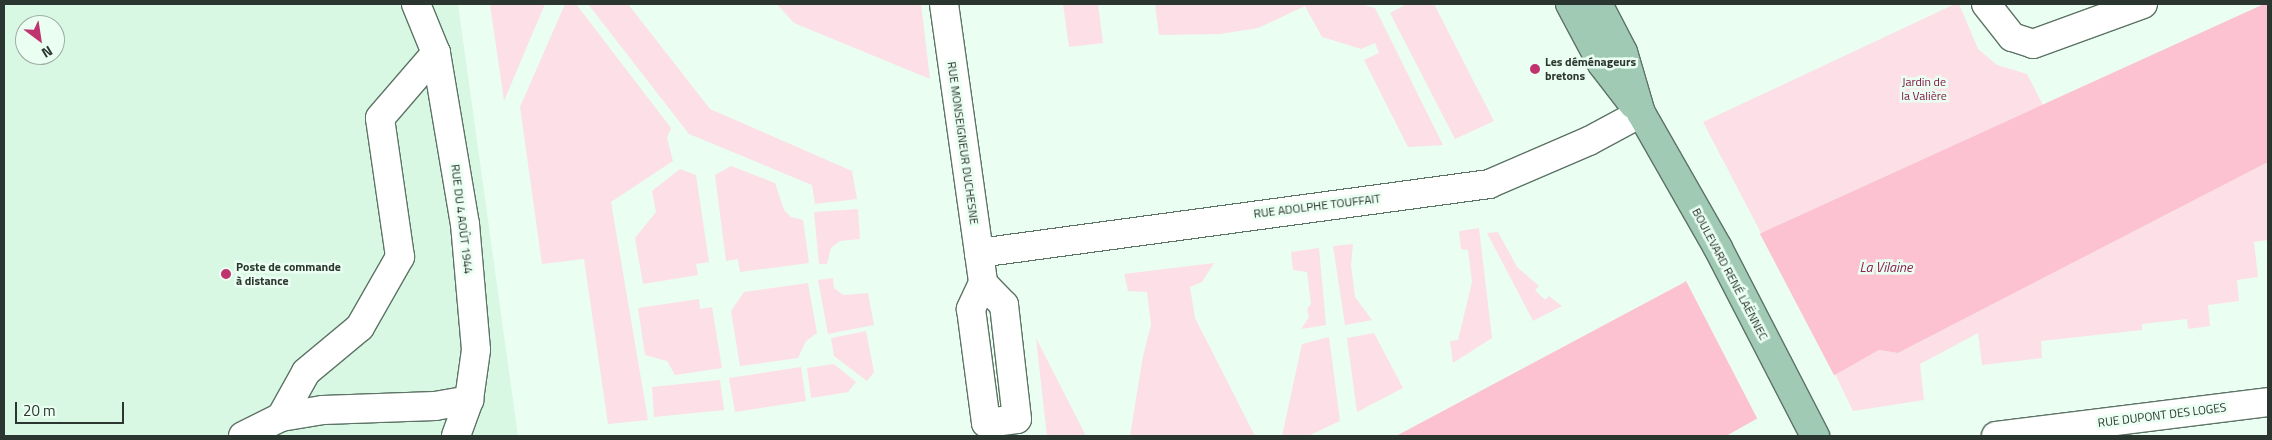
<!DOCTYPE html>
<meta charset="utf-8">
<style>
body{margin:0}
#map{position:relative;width:2272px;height:440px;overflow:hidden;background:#eafef2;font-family:"Titillium Web",sans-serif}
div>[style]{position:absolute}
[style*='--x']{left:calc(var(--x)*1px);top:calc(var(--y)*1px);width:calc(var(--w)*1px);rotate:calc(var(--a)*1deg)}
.built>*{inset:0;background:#d8f8e4}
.green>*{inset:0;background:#fddfe7}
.water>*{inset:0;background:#fcc2d2}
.pier>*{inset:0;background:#eafef2}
.roads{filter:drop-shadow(1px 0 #5d7366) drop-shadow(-1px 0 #5d7366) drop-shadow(0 1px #5d7366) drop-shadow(0 -1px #5d7366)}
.minor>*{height:28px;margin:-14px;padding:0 14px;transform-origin:14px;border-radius:14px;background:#fff}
.major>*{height:28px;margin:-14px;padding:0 14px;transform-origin:14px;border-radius:14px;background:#a0cab3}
.dots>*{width:14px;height:14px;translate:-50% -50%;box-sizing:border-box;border:2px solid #eafef2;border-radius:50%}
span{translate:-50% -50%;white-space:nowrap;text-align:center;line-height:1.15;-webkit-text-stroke:5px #eafef2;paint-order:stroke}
.poi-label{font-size:12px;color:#2c3630;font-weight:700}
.left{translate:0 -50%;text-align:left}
.park-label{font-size:12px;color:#7e1143}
.street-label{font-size:12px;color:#2c3630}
.water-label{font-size:14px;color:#8c224f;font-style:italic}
.frame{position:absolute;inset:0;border:5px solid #2c3630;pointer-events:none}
.north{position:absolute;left:15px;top:15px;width:50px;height:50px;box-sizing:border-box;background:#eafef2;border:1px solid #9eaea4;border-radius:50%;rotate:149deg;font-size:14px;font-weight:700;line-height:20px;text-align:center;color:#2c3630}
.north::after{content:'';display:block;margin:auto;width:18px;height:22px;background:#bf346e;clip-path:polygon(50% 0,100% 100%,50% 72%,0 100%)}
.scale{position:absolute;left:15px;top:402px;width:109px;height:22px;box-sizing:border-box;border:2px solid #2c3630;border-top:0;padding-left:6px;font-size:15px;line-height:18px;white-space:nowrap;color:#2c3630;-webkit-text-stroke:4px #eafef2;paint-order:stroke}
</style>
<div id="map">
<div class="built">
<i style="clip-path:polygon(evenodd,4px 4px,458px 4px,518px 436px,4px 436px,4px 4px,25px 25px,55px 25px,55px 55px,25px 55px,25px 25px)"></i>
</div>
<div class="green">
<i style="clip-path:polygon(490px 4px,545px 4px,504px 101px)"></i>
<i style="clip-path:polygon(565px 4px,576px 4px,671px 128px,667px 138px,673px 161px,611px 202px,648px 420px,608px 424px,584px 259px,542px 264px,520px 107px)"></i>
<i style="clip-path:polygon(588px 4px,628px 4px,710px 109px,852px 171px,857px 199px,815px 204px,812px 185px,689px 134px)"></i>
<i style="clip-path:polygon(777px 4px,921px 4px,930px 79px,794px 23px)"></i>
<i style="clip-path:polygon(1063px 4px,1098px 4px,1103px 43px,1069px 47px)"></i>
<i style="clip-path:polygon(1155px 4px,1361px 4px,1375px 8px,1443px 145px,1408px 147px,1364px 60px,1379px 53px,1375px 43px,1361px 49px,1322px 37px,1305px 6px,1258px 28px,1220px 34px,1159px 35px)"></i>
<i style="clip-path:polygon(1407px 4px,1434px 4px,1494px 121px,1455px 139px,1390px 13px)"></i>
<i style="clip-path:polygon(1955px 4px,1959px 4px,1978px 49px,1997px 65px,2027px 74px,2043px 105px,1761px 233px,1703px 122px)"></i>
<i style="clip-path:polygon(2268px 162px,2268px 240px,2254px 242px,2258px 277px,2237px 280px,2239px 301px,2208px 305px,2210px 326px,2188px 329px,2187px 319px,2142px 324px,2142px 330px,2041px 341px,2042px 358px,1982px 365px,1978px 333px,1920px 364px,1924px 400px,1853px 411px,1835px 374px,1879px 350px,1898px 353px)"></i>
<i style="clip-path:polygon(731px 166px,775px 183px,784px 210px,791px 217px,803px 220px,809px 263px,740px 272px,738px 259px,726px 261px,715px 175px)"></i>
<i style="clip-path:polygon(680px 169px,696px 175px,709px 262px,696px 264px,698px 275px,643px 284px,635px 238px,656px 212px,652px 191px)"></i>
<i style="clip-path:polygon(858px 209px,860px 239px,840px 241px,831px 248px,827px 264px,819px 264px,814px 212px)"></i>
<i style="clip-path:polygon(1479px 228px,1492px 338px,1453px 363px,1450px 341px,1458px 340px,1472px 282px,1468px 250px,1461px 249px,1459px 231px)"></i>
<i style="clip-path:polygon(1498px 232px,1517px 267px,1539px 286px,1535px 290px,1545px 300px,1549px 296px,1562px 306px,1533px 321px,1487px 233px)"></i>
<i style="clip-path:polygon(1353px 244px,1351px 265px,1355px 297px,1372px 320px,1345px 325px,1333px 246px)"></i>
<i style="clip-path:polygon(1319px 248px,1326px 325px,1301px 329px,1309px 317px,1307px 309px,1311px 304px,1307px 272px,1293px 270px,1291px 252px)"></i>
<i style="clip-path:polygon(1214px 263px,1202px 282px,1190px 287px,1195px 318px,1255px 436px,1130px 436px,1143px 356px,1151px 325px,1147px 292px,1128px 291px,1124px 274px)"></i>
<i style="clip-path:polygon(833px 278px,834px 288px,843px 295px,868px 293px,874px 325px,828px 334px,818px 280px)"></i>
<i style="clip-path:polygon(808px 283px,817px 333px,806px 341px,798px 358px,740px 366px,731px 311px,744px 292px)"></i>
<i style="clip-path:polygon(699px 299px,700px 309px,712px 307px,722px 368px,675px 375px,667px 361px,645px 355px,638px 308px)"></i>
<i style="clip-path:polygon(866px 331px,874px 372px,867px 381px,834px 356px,831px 338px)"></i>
<i style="clip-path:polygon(1374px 333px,1403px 388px,1357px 412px,1347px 338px)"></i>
<i style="clip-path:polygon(1329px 337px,1340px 421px,1308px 436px,1282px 436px,1302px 344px)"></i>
<i style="clip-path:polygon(1036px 338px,1086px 436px,1047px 436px)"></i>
<i style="clip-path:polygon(834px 364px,856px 382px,848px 392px,811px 398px,807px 368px)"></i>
<i style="clip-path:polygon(801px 367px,806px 401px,735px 412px,729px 378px)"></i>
<i style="clip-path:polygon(720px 380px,724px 410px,654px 417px,652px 387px)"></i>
</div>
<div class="water">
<i style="clip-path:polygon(2264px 4px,2268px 4px,2268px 162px,1898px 353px,1879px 350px,1726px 436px,1396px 436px,1683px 283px,1761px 233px)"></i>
</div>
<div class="pier">
<i style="clip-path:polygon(1759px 232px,1835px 377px,1758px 420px,1685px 279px)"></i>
</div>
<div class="roads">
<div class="minor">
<i style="--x:416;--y:4;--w:53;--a:67.8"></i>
<i style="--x:436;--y:53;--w:173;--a:80.4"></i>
<i style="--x:465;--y:224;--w:126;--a:85"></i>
<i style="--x:476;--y:350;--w:50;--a:98"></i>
<i style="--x:469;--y:400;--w:38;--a:110"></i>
<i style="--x:944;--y:4;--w:282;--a:82"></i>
<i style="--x:983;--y:283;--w:29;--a:115"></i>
<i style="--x:971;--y:309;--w:115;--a:82.5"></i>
<i style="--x:986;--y:423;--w:31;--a:-7"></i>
<i style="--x:1017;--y:419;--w:115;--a:-96.5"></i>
<i style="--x:1004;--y:305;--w:30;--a:-134"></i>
<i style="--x:1986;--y:4;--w:42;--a:51.8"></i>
<i style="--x:2012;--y:37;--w:22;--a:18"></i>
<i style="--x:2033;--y:44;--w:117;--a:-20"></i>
<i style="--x:979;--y:253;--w:515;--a:-7.7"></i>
<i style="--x:1489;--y:184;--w:109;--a:-23.3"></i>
<i style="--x:1589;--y:141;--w:59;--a:-28.3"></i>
<i style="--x:281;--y:417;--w:51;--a:-60.9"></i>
<i style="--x:306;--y:372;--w:70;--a:-39.8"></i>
<i style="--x:360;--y:327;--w:81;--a:-60.3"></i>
<i style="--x:400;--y:257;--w:140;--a:-98.2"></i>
<i style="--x:380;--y:118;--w:86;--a:-49.3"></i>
<i style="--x:243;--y:436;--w:42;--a:-26.6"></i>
<i style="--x:281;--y:417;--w:43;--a:-9.5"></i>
<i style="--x:323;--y:410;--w:112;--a:-2"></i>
<i style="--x:435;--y:406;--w:35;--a:-10"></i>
<i style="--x:1996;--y:436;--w:274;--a:-7.1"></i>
</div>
<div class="major">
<i style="--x:1570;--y:4;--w:68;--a:61.9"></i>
<i style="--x:1602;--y:64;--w:51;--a:52.2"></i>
<i style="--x:1598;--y:4;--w:54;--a:62.5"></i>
<i style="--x:1623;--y:52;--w:64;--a:73.6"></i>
<i style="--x:1641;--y:113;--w:155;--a:60.3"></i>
<i style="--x:1718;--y:248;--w:212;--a:62.7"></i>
</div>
</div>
<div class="dots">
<i style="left:1535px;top:69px;background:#bf346e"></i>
<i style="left:226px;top:274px;background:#bf346e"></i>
</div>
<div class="poi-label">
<span class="left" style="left:1545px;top:69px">Les déménageurs<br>bretons</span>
<span class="left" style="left:236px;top:274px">Poste de commande<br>à distance</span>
</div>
<div class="park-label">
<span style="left:1924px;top:89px">Jardin de<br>la Valière</span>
</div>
<div class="street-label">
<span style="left:963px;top:143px;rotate:82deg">RUE MONSEIGNEUR DUCHESNE</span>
<span style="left:1317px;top:206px;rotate:-7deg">RUE ADOLPHE TOUFFAIT</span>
<span style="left:462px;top:219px;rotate:83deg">RUE DU 4 AOÛT 1944</span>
<span style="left:1730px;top:274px;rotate:62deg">BOULEVARD RENÉ LAËNNEC</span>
<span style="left:2162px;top:415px;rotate:-7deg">RUE DUPONT DES LOGES</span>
</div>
<div class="water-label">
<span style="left:1886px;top:267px">La Vilaine</span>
</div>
<div class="frame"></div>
<div class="north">N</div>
<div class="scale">20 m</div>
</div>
